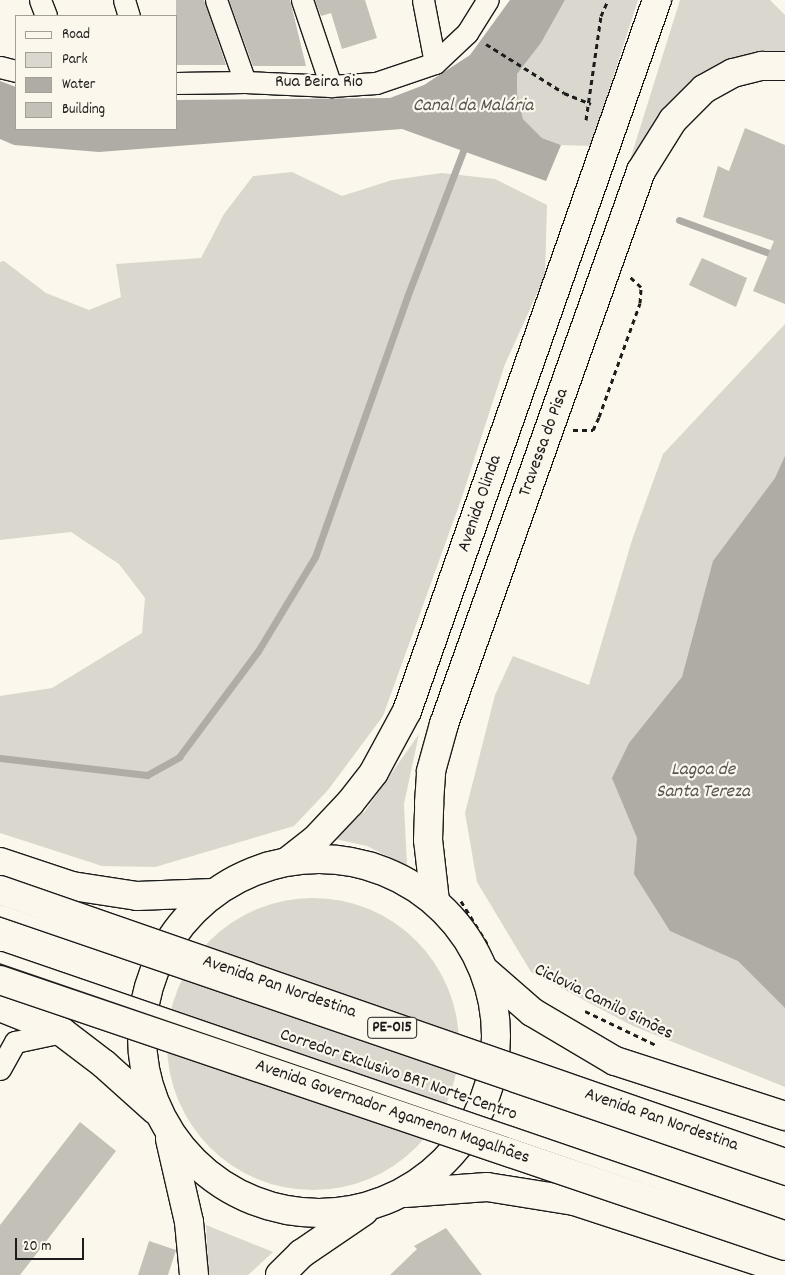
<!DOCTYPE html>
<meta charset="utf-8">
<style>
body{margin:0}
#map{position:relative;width:785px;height:1275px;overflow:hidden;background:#fbf7ec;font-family:Dekko,sans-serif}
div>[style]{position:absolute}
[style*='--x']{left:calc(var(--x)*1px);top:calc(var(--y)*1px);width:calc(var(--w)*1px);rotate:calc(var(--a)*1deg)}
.green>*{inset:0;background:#dad7ce}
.round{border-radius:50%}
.water>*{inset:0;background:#afaca5}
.stream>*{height:7px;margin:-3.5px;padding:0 3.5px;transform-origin:3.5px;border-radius:3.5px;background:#afaca5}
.building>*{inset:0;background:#c3c0b8}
.path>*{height:3px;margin-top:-1.5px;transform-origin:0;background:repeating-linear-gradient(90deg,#1c1c1c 0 5px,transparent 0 9px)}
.roads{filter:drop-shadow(1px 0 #1c1c1c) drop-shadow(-1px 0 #1c1c1c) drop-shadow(0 1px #1c1c1c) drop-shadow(0 -1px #1c1c1c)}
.street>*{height:21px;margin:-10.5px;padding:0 10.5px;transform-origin:10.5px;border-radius:10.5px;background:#fbf7ec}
.primary>*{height:28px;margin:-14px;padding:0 14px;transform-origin:14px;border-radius:14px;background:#fbf7ec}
.primary>.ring{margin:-14px;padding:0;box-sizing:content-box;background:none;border:28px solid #fbf7ec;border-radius:50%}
.bridges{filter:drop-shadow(1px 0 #1c1c1c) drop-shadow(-1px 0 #1c1c1c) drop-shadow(0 1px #1c1c1c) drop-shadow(0 -1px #1c1c1c)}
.lane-bridge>*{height:11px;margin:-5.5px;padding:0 5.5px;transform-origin:5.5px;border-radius:5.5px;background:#fbf7ec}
.highway-bridge>*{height:28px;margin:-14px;padding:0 14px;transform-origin:14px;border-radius:14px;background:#fbf7ec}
span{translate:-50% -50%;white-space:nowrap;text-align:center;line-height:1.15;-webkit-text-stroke:4.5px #fbf7ec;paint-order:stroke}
.shield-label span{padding:1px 4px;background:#fbf7ec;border:1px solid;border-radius:4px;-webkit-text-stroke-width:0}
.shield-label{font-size:16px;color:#1c1c1c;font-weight:700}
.street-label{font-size:18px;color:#1c1c1c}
.water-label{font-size:19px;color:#575653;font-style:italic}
.legend{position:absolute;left:15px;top:15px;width:162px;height:115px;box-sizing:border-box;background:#fbf7ec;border:1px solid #a29f99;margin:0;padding:6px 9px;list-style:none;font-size:15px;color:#1c1c1c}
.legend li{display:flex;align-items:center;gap:10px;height:25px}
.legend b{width:25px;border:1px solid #a29f99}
.scale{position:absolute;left:15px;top:1238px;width:69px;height:22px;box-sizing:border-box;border:2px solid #1c1c1c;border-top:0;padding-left:6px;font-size:15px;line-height:18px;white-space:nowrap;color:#1c1c1c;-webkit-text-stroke:4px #fbf7ec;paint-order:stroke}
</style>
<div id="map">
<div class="green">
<i style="clip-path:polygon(565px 0,638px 0,591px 146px,561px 145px,542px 138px,523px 119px,517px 93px,517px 74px,541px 43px)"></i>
<i style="clip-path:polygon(680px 0,770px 0,785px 15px,785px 55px,719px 66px,677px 97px,625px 176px)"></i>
<i style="clip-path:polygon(292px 172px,342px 196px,392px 180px,442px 173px,495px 179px,547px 205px,545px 276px,505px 364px,461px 500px,383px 716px,328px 790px,294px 826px,155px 867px,102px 866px,0 833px,0 696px,52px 688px,142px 633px,145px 598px,119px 564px,71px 532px,0 540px,0 262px,4px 261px,46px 293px,89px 310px,121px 297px,116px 264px,201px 258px,224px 214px,253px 176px)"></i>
<i style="clip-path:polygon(785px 324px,785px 1087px,633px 1026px,531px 972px,477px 882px,465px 813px,495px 695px,513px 656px,589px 685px,632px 540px,663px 454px)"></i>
<i style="clip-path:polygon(419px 734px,404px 804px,407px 866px,367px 846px,331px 838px,365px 811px)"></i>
<i class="round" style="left:167px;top:898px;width:292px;height:292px"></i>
<i style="clip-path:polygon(206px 1225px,273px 1252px,248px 1275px,209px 1275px)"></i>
</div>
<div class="water">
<i style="clip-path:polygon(510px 0,565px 0,541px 43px,517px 74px,517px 93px,523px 119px,542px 138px,561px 145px,546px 181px,402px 129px,99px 152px,14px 145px,0 139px,0 81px,16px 87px,16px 129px,176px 129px,176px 100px,390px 98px,424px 85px,470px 55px)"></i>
<i style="clip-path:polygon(785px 456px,785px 1008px,738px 961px,670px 931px,634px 874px,637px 838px,612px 778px,629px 743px,682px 677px,713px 561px,775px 478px)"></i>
</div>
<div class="stream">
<i style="--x:679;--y:220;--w:113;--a:20.2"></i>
<i style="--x:0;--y:758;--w:148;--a:6.6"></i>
<i style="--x:147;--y:775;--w:37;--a:-29"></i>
<i style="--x:179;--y:757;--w:132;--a:-53.3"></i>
<i style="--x:258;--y:651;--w:110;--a:-58.8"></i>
<i style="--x:315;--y:557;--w:276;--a:-70.5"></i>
<i style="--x:407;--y:297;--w:165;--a:-69"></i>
</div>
<div class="building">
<i style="clip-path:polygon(176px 0,204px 0,226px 65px,176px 65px)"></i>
<i style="clip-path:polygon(229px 0,290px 0,306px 66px,253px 66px)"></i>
<i style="clip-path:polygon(315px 0,365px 0,377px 38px,342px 49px,331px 13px,321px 16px)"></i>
<i style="clip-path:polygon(745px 128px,785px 145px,785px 304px,753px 291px,774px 241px,703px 217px,718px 166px,729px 171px)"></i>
<i style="clip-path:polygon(702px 258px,747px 278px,736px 307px,689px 285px)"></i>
<i style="clip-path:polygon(80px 1122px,116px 1151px,20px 1275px,0 1275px,0 1225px)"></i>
<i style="clip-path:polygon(446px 1228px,482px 1275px,390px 1275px,417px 1249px,414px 1246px)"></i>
<i style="clip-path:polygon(149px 1241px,176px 1250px,168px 1275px,138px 1275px)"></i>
</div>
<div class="path">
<i style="--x:486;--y:44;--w:92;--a:32.1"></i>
<i style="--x:564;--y:93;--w:29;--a:22"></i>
<i style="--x:586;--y:120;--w:105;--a:-81.8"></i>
<i style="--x:601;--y:16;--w:17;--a:-66"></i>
<i style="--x:573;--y:430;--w:20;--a:0"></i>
<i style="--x:593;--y:430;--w:14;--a:-65"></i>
<i style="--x:599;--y:417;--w:121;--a:-70.2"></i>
<i style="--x:640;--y:303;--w:16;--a:-86"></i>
<i style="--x:641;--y:287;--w:16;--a:-137"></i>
<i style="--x:461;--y:901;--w:52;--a:58.5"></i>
<i style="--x:585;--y:1011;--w:81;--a:25.6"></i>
</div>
<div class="roads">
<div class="street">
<i style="--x:40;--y:0;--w:17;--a:69"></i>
<i style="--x:124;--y:0;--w:17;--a:73"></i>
<i style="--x:216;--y:0;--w:87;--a:70.5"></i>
<i style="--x:302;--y:0;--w:91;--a:71.4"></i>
<i style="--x:423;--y:0;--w:64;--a:79.2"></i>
<i style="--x:0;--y:67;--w:16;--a:14"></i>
<i style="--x:176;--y:83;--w:69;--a:-0.8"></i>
<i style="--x:245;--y:82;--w:86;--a:2.7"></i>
<i style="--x:331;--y:86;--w:45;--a:-3.8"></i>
<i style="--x:376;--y:83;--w:62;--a:-18.7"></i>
<i style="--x:435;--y:63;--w:44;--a:-43.2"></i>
<i style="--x:467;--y:33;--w:39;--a:-58"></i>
<i style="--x:0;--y:1069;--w:31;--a:-61"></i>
<i style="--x:15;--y:1042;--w:48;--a:-12"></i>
</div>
<div class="primary">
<i class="ring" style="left:142px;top:859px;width:326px;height:326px"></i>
<i style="--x:288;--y:861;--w:34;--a:-38"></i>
<i style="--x:315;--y:840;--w:51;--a:-46.6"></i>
<i style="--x:350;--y:803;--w:39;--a:-52"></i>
<i style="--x:374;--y:772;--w:69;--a:-61.6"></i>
<i style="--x:407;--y:711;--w:754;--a:-70.63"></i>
<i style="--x:0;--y:862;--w:76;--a:18.4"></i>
<i style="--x:72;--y:886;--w:66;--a:8.7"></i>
<i style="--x:137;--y:896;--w:76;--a:-2.3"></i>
<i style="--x:435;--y:901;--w:61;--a:-96.5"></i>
<i style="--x:428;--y:840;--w:37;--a:-88"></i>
<i style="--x:429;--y:803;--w:32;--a:-86"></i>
<i style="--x:431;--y:771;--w:49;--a:-74.5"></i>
<i style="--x:444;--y:724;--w:587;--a:-70.39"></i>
<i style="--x:641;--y:171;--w:60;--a:-57.9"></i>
<i style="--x:673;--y:120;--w:44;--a:-45"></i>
<i style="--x:704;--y:89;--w:33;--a:-29"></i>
<i style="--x:733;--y:73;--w:30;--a:-14"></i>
<i style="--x:762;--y:66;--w:23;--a:0"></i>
<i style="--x:484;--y:970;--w:64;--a:41.2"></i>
<i style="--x:532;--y:1012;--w:96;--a:30.6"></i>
<i style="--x:615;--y:1061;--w:179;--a:17.9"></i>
<i style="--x:0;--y:1007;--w:67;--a:22"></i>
<i style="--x:62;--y:1032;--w:53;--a:37.3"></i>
<i style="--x:104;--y:1064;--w:69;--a:42"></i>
<i style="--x:170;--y:1139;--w:85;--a:77.1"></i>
<i style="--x:189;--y:1222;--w:53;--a:84.6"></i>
<i style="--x:405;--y:1193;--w:82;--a:-4.2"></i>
<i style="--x:487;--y:1187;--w:88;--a:9.1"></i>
<i style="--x:574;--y:1201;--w:222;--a:18.1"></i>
<i style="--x:280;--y:1275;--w:30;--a:-45"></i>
<i style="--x:301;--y:1254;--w:76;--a:-34.3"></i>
</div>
</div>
<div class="bridges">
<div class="lane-bridge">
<i style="--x:0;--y:910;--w:830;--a:18.92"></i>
<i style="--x:0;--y:957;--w:830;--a:18.92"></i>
</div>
<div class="highway-bridge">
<i style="--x:0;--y:890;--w:831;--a:19.18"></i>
<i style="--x:0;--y:980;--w:829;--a:18.72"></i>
</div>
</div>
<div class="shield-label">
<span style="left:392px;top:1028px">PE-015</span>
</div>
<div class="street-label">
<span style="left:319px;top:83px">Rua Beira Rio</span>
<span style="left:545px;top:443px;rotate:-70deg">Travessa do Pisa</span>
<span style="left:481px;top:504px;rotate:-71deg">Avenida Olinda</span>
<span style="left:279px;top:988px;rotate:19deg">Avenida Pan Nordestina</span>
<span style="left:603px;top:1003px;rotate:26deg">Ciclovia Camilo Simões</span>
<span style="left:398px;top:1076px;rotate:19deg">Corredor Exclusivo BRT Norte-Centro</span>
<span style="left:392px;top:1113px;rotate:19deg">Avenida Governador Agamenon Magalhães</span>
<span style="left:661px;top:1121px;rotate:19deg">Avenida Pan Nordestina</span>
</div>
<div class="water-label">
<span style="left:473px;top:107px">Canal da Malária</span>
<span style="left:703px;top:782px">Lagoa de<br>Santa Tereza</span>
</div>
<ul class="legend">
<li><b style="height:6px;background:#fbf7ec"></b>Road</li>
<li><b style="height:14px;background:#dad7ce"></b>Park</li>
<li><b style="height:14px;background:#afaca5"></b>Water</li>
<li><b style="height:14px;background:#c3c0b8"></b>Building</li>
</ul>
<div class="scale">20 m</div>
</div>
